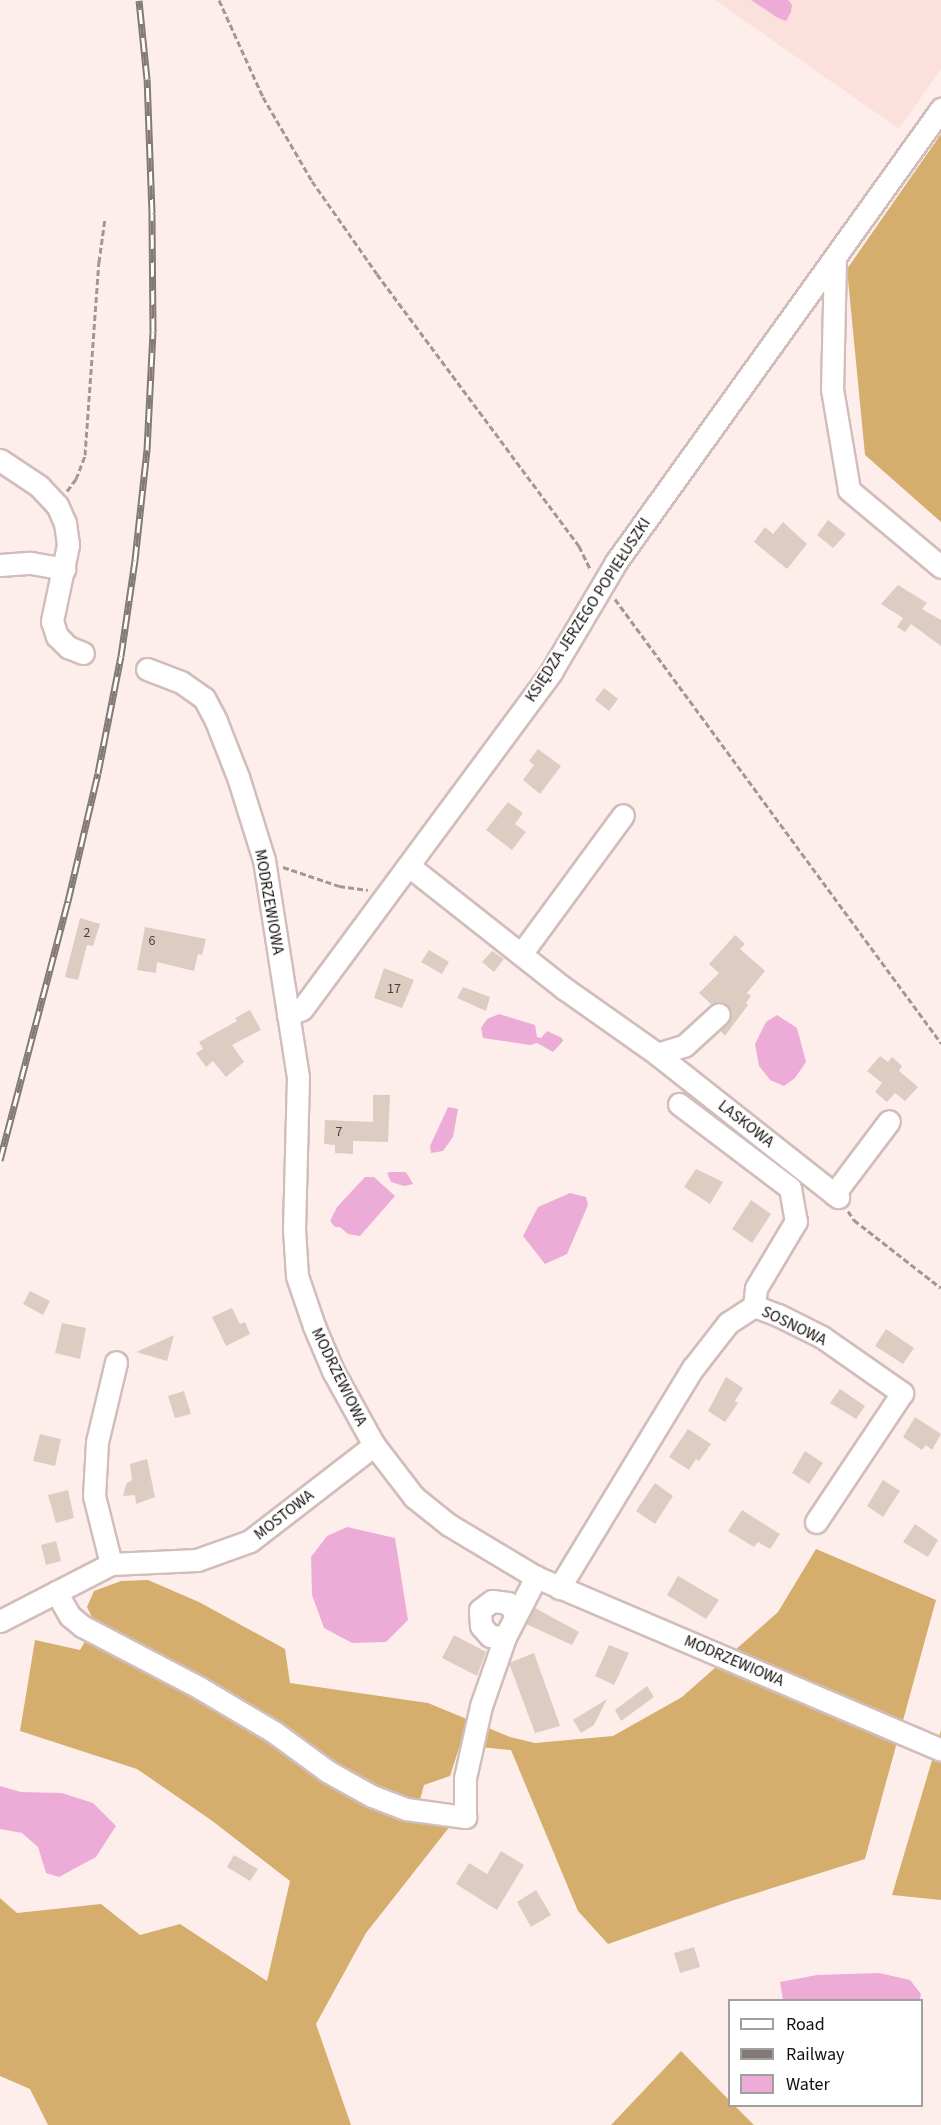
<!DOCTYPE html>
<meta charset="utf-8">
<style>
body{margin:0}
#map{position:relative;width:941px;height:2125px;overflow:hidden;background:#feeeeb;font-family:"Source Sans 3",sans-serif}
div>[style]{position:absolute}
[style*='--x']{left:calc(var(--x)*1px);top:calc(var(--y)*1px);width:calc(var(--w)*1px);rotate:calc(var(--a)*1deg)}
.built>*{inset:0;background:#fce0db}
.forest>*{inset:0;background:#d5ae6e}
.water>*{inset:0;background:#ecacd7}
.building>*{inset:0;background:#dcccc2}
.path>*{height:3px;margin-top:-1.5px;transform-origin:0;background:repeating-linear-gradient(90deg,#a39795 0 6px,transparent 0 9px)}
.roads{filter:drop-shadow(2px 0 #d1bdba) drop-shadow(-2px 0 #d1bdba) drop-shadow(0 2px #d1bdba) drop-shadow(0 -2px #d1bdba)}
.minor>*{height:21px;margin:-10.5px;padding:0 10.5px;transform-origin:10.5px;border-radius:10.5px;background:#fff}
.rail>*{height:7px;margin-top:-3.5px;transform-origin:0;background:repeating-linear-gradient(90deg,#fff 0 14px,#837977 0 28px);box-sizing:border-box;border-block:2px solid #837977}
span{translate:-50% -50%;white-space:nowrap;text-align:center;line-height:1.15;-webkit-text-stroke:4.5px #fff;paint-order:stroke}
.number-label{font-size:14px;color:#483f3c}
.number-label span{-webkit-text-stroke-width:0}
.street-label{font-size:16px;color:#16100f}
.legend{position:absolute;left:728px;top:1999px;width:195px;height:108px;box-sizing:border-box;background:#fff;border:2px solid #a29f9f;margin:0;padding:8px 10px;list-style:none;font-size:18px;color:#16100f}
.legend li{display:flex;align-items:center;gap:12px;height:30px}
.legend b{width:30px;border:2px solid #a29f9f}
</style>
<div id="map">
<div class="built">
<i style="clip-path:polygon(715px 0,941px 0,941px 69px,899px 129px)"></i>
</div>
<div class="forest">
<i style="clip-path:polygon(941px 134px,941px 522px,865px 455px,847px 269px)"></i>
<i style="clip-path:polygon(816px 1549px,936px 1600px,865px 1859px,728px 1902px,608px 1944px,578px 1911px,511px 1750px,460px 1745px,450px 1776px,424px 1785px,415px 1818px,451px 1825px,366px 1933px,316px 2024px,351px 2125px,48px 2125px,30px 2089px,0 2076px,0 1898px,17px 1913px,101px 1904px,140px 1935px,180px 1924px,267px 1981px,290px 1881px,211px 1820px,137px 1769px,20px 1731px,35px 1640px,80px 1650px,95px 1624px,87px 1607px,94px 1591px,121px 1581px,148px 1580px,199px 1602px,285px 1649px,290px 1683px,428px 1703px,510px 1737px,535px 1743px,613px 1736px,682px 1697px,778px 1612px)"></i>
<i style="clip-path:polygon(941px 1730px,941px 1900px,892px 1895px)"></i>
<i style="clip-path:polygon(681px 2051px,729px 2100px,730px 2106px,735px 2106px,754px 2125px,611px 2125px)"></i>
</div>
<div class="water">
<i style="clip-path:polygon(751px 0,788px 0,792px 5px,791px 12px,786px 21px,778px 18px)"></i>
<i style="clip-path:polygon(499px 1014px,535px 1025px,537px 1037px,541px 1038px,547px 1031px,562px 1038px,563px 1041px,553px 1052px,537px 1043px,530px 1045px,483px 1038px,481px 1028px,487px 1019px)"></i>
<i style="clip-path:polygon(777px 1015px,797px 1028px,806px 1062px,795px 1078px,784px 1086px,770px 1080px,759px 1066px,755px 1044px,766px 1022px)"></i>
<i style="clip-path:polygon(448px 1107px,458px 1109px,453px 1137px,443px 1151px,431px 1153px,430px 1146px)"></i>
<i style="clip-path:polygon(391px 1172px,406px 1172px,413px 1184px,404px 1186px,391px 1182px,387px 1173px)"></i>
<i style="clip-path:polygon(365px 1177px,374px 1177px,395px 1196px,360px 1236px,348px 1234px,340px 1227px,335px 1227px,330px 1221px,337px 1207px)"></i>
<i style="clip-path:polygon(570px 1193px,586px 1197px,588px 1205px,567px 1254px,545px 1264px,523px 1236px,538px 1207px)"></i>
<i style="clip-path:polygon(347px 1527px,395px 1538px,408px 1620px,386px 1642px,352px 1643px,324px 1628px,312px 1595px,311px 1557px,327px 1536px)"></i>
<i style="clip-path:polygon(0 1786px,21px 1792px,62px 1793px,93px 1803px,116px 1826px,96px 1857px,59px 1877px,46px 1873px,38px 1847px,22px 1833px,0 1829px)"></i>
<i style="clip-path:polygon(879px 1973px,910px 1980px,921px 1994px,920px 2000px,783px 2000px,780px 1982px,817px 1975px)"></i>
</div>
<div class="building">
<i style="clip-path:polygon(828px 520px,846px 534px,833px 548px,817px 535px)"></i>
<i style="clip-path:polygon(783px 522px,807px 544px,787px 569px,754px 542px,765px 527px,773px 534px)"></i>
<i style="clip-path:polygon(898px 585px,927px 603px,922px 609px,941px 620px,941px 646px,911px 624px,905px 632px,897px 627px,903px 618px,881px 604px)"></i>
<i style="clip-path:polygon(604px 688px,618px 699px,609px 711px,595px 700px)"></i>
<i style="clip-path:polygon(538px 749px,561px 766px,540px 794px,523px 780px,534px 765px,529px 761px)"></i>
<i style="clip-path:polygon(508px 802px,523px 813px,515px 824px,526px 832px,512px 850px,486px 830px)"></i>
<i style="clip-path:polygon(80px 918px,100px 924px,93px 946px,87px 945px,78px 980px,65px 977px)"></i>
<i style="clip-path:polygon(145px 927px,206px 939px,202px 955px,198px 954px,194px 971px,157px 962px,156px 973px,137px 970px)"></i>
<i style="clip-path:polygon(735px 935px,745px 944px,740px 949px,765px 971px,747px 993px,751px 996px,746px 1003px,748px 1005px,725px 1036px,720px 1030px,731px 1018px,729px 1006px,722px 1002px,711px 1004px,699px 993px,719px 973px,709px 964px)"></i>
<i style="clip-path:polygon(429px 950px,449px 962px,442px 974px,421px 962px)"></i>
<i style="clip-path:polygon(492px 951px,504px 959px,494px 972px,482px 962px)"></i>
<i style="clip-path:polygon(384px 968px,414px 980px,402px 1008px,374px 998px)"></i>
<i style="clip-path:polygon(463px 987px,490px 997px,486px 1011px,457px 998px)"></i>
<i style="clip-path:polygon(250px 1010px,261px 1030px,232px 1045px,244px 1062px,226px 1077px,213px 1061px,206px 1067px,196px 1053px,203px 1049px,199px 1042px,237px 1021px,235px 1018px)"></i>
<i style="clip-path:polygon(880px 1056px,888px 1062px,892px 1057px,902px 1066px,899px 1071px,918px 1087px,905px 1101px,895px 1093px,887px 1102px,875px 1092px,882px 1083px,867px 1071px)"></i>
<i style="clip-path:polygon(373px 1095px,390px 1095px,388px 1142px,353px 1141px,353px 1154px,335px 1153px,335px 1145px,324px 1144px,325px 1120px,373px 1122px)"></i>
<i style="clip-path:polygon(696px 1169px,723px 1182px,710px 1204px,684px 1187px)"></i>
<i style="clip-path:polygon(751px 1200px,771px 1214px,752px 1243px,732px 1229px)"></i>
<i style="clip-path:polygon(30px 1291px,50px 1301px,43px 1315px,23px 1304px)"></i>
<i style="clip-path:polygon(232px 1308px,240px 1324px,245px 1322px,250px 1334px,226px 1346px,212px 1317px)"></i>
<i style="clip-path:polygon(62px 1323px,86px 1328px,80px 1359px,55px 1353px)"></i>
<i style="clip-path:polygon(886px 1329px,914px 1348px,903px 1364px,875px 1346px)"></i>
<i style="clip-path:polygon(174px 1335px,167px 1361px,136px 1352px,154px 1344px)"></i>
<i style="clip-path:polygon(726px 1377px,743px 1388px,735px 1401px,738px 1403px,725px 1422px,708px 1411px)"></i>
<i style="clip-path:polygon(840px 1389px,865px 1406px,856px 1419px,830px 1403px)"></i>
<i style="clip-path:polygon(184px 1391px,191px 1414px,175px 1418px,168px 1396px)"></i>
<i style="clip-path:polygon(915px 1417px,941px 1434px,932px 1450px,926px 1445px,922px 1450px,903px 1437px)"></i>
<i style="clip-path:polygon(688px 1429px,711px 1444px,699px 1461px,696px 1459px,689px 1470px,669px 1457px)"></i>
<i style="clip-path:polygon(40px 1434px,61px 1439px,55px 1466px,33px 1461px)"></i>
<i style="clip-path:polygon(805px 1451px,823px 1463px,809px 1484px,792px 1473px)"></i>
<i style="clip-path:polygon(147px 1459px,155px 1497px,136px 1504px,135px 1495px,123px 1496px,126px 1484px,132px 1480px,130px 1464px)"></i>
<i style="clip-path:polygon(883px 1480px,900px 1491px,883px 1517px,867px 1506px)"></i>
<i style="clip-path:polygon(655px 1483px,673px 1496px,655px 1524px,636px 1511px)"></i>
<i style="clip-path:polygon(68px 1490px,74px 1518px,56px 1523px,48px 1495px)"></i>
<i style="clip-path:polygon(742px 1510px,780px 1534px,770px 1549px,758px 1542px,754px 1547px,728px 1531px)"></i>
<i style="clip-path:polygon(915px 1524px,938px 1540px,928px 1557px,903px 1542px)"></i>
<i style="clip-path:polygon(56px 1541px,61px 1561px,46px 1565px,41px 1545px)"></i>
<i style="clip-path:polygon(678px 1576px,719px 1600px,706px 1619px,667px 1595px)"></i>
<i style="clip-path:polygon(535px 1608px,579px 1632px,572px 1645px,526px 1624px)"></i>
<i style="clip-path:polygon(454px 1635px,486px 1652px,477px 1676px,442px 1658px)"></i>
<i style="clip-path:polygon(609px 1645px,629px 1653px,614px 1685px,595px 1676px)"></i>
<i style="clip-path:polygon(534px 1653px,560px 1726px,535px 1733px,509px 1663px)"></i>
<i style="clip-path:polygon(647px 1686px,654px 1697px,621px 1721px,615px 1710px)"></i>
<i style="clip-path:polygon(607px 1699px,594px 1725px,581px 1733px,573px 1720px)"></i>
<i style="clip-path:polygon(501px 1851px,524px 1865px,497px 1910px,456px 1884px,469px 1863px,487px 1874px)"></i>
<i style="clip-path:polygon(234px 1855px,258px 1869px,250px 1881px,227px 1867px)"></i>
<i style="clip-path:polygon(536px 1890px,551px 1915px,531px 1927px,517px 1902px)"></i>
<i style="clip-path:polygon(694px 1947px,700px 1967px,680px 1973px,674px 1953px)"></i>
</div>
<div class="path">
<i style="--x:219;--y:0;--w:107;--a:65.6"></i>
<i style="--x:263;--y:97;--w:97;--a:59.7"></i>
<i style="--x:312;--y:181;--w:113;--a:55"></i>
<i style="--x:377;--y:274;--w:339;--a:53.4"></i>
<i style="--x:579;--y:546;--w:25;--a:64"></i>
<i style="--x:67;--y:491;--w:15;--a:-53"></i>
<i style="--x:76;--y:479;--w:26;--a:-69"></i>
<i style="--x:85;--y:455;--w:194;--a:-85.9"></i>
<i style="--x:99;--y:262;--w:44;--a:-82.2"></i>
<i style="--x:615;--y:599;--w:551;--a:53.71"></i>
<i style="--x:283;--y:867;--w:59;--a:18.7"></i>
<i style="--x:339;--y:886;--w:29;--a:8"></i>
<i style="--x:848;--y:1211;--w:11;--a:56"></i>
<i style="--x:854;--y:1220;--w:110;--a:38"></i>
</div>
<div class="roads">
<div class="minor">
<i style="--x:835;--y:259;--w:130;--a:91.3"></i>
<i style="--x:832;--y:389;--w:102;--a:80.4"></i>
<i style="--x:849;--y:490;--w:120;--a:39.9"></i>
<i style="--x:0;--y:460;--w:47;--a:33.7"></i>
<i style="--x:39;--y:486;--w:26;--a:47"></i>
<i style="--x:57;--y:505;--w:20;--a:66"></i>
<i style="--x:65;--y:523;--w:22;--a:82"></i>
<i style="--x:68;--y:545;--w:78;--a:101.9"></i>
<i style="--x:52;--y:621;--w:16;--a:72"></i>
<i style="--x:57;--y:636;--w:16;--a:45"></i>
<i style="--x:68;--y:647;--w:16;--a:22"></i>
<i style="--x:0;--y:565;--w:31;--a:-4"></i>
<i style="--x:31;--y:563;--w:34;--a:10"></i>
<i style="--x:147;--y:669;--w:36;--a:21"></i>
<i style="--x:181;--y:682;--w:28;--a:35"></i>
<i style="--x:204;--y:698;--w:26;--a:62"></i>
<i style="--x:216;--y:721;--w:60;--a:68.6"></i>
<i style="--x:238;--y:777;--w:87;--a:72.6"></i>
<i style="--x:264;--y:860;--w:220;--a:81.1"></i>
<i style="--x:298;--y:1077;--w:152;--a:91.5"></i>
<i style="--x:294;--y:1229;--w:47;--a:86.3"></i>
<i style="--x:297;--y:1276;--w:53;--a:71.2"></i>
<i style="--x:314;--y:1326;--w:49;--a:67.1"></i>
<i style="--x:333;--y:1371;--w:85;--a:61"></i>
<i style="--x:374;--y:1445;--w:66;--a:52.4"></i>
<i style="--x:414;--y:1497;--w:45;--a:38.7"></i>
<i style="--x:449;--y:1525;--w:101;--a:30.9"></i>
<i style="--x:536;--y:1577;--w:440;--a:23.1"></i>
<i style="--x:409;--y:866;--w:199;--a:38.3"></i>
<i style="--x:565;--y:989;--w:113;--a:35.2"></i>
<i style="--x:657;--y:1054;--w:231;--a:38.3"></i>
<i style="--x:521;--y:954;--w:172;--a:-53.7"></i>
<i style="--x:288;--y:1015;--w:15;--a:-23"></i>
<i style="--x:302;--y:1009;--w:419;--a:-53.5"></i>
<i style="--x:551;--y:672;--w:128;--a:-59.4"></i>
<i style="--x:616;--y:562;--w:558;--a:-54.34"></i>
<i style="--x:657;--y:1054;--w:28;--a:-17"></i>
<i style="--x:684;--y:1046;--w:47;--a:-42.4"></i>
<i style="--x:679;--y:1104;--w:139;--a:37.1"></i>
<i style="--x:790;--y:1188;--w:34;--a:80"></i>
<i style="--x:796;--y:1221;--w:78;--a:120.8"></i>
<i style="--x:756;--y:1288;--w:18;--a:96"></i>
<i style="--x:834;--y:1194;--w:91;--a:-53"></i>
<i style="--x:111;--y:1564;--w:70;--a:-104"></i>
<i style="--x:94;--y:1496;--w:54;--a:-86.8"></i>
<i style="--x:97;--y:1442;--w:82;--a:-76.6"></i>
<i style="--x:559;--y:1588;--w:258;--a:-58.7"></i>
<i style="--x:693;--y:1368;--w:57;--a:-52.1"></i>
<i style="--x:728;--y:1323;--w:31;--a:-33"></i>
<i style="--x:754;--y:1306;--w:26;--a:21"></i>
<i style="--x:778;--y:1315;--w:49;--a:26.6"></i>
<i style="--x:822;--y:1337;--w:98;--a:35"></i>
<i style="--x:902;--y:1393;--w:155;--a:123.7"></i>
<i style="--x:56;--y:1592;--w:28;--a:60"></i>
<i style="--x:70;--y:1616;--w:16;--a:40"></i>
<i style="--x:82;--y:1626;--w:133;--a:27.7"></i>
<i style="--x:200;--y:1688;--w:86;--a:30.7"></i>
<i style="--x:274;--y:1732;--w:66;--a:36.3"></i>
<i style="--x:327;--y:1771;--w:51;--a:29.1"></i>
<i style="--x:372;--y:1796;--w:36;--a:21"></i>
<i style="--x:406;--y:1809;--w:60;--a:7.7"></i>
<i style="--x:465;--y:1817;--w:39;--a:-90"></i>
<i style="--x:465;--y:1778;--w:74;--a:-77.5"></i>
<i style="--x:481;--y:1706;--w:73;--a:-70.8"></i>
<i style="--x:505;--y:1637;--w:68;--a:-62.7"></i>
<i style="--x:0;--y:1621;--w:125;--a:-27.2"></i>
<i style="--x:111;--y:1564;--w:86;--a:-2.7"></i>
<i style="--x:197;--y:1560;--w:56;--a:-19.7"></i>
<i style="--x:250;--y:1541;--w:157;--a:-37.7"></i>
<i style="--x:505;--y:1637;--w:15;--a:-176"></i>
<i style="--x:490;--y:1636;--w:13;--a:-132"></i>
<i style="--x:481;--y:1626;--w:16;--a:-94"></i>
<i style="--x:480;--y:1610;--w:15;--a:-37"></i>
<i style="--x:492;--y:1601;--w:16;--a:7"></i>
<i style="--x:508;--y:1603;--w:14;--a:56"></i>
</div>
</div>
<div class="rail">
<i style="--x:0;--y:1160;--w:268;--a:-75.3"></i>
<i style="--x:68;--y:901;--w:131;--a:-76.8"></i>
<i style="--x:98;--y:773;--w:119;--a:-78.9"></i>
<i style="--x:121;--y:656;--w:97;--a:-81.7"></i>
<i style="--x:135;--y:560;--w:111;--a:-83.8"></i>
<i style="--x:147;--y:450;--w:118;--a:-87.1"></i>
<i style="--x:153;--y:332;--w:119;--a:-90.5"></i>
<i style="--x:152;--y:213;--w:134;--a:-92.1"></i>
<i style="--x:147;--y:79;--w:79;--a:-95.8"></i>
</div>
<div class="number-label">
<span style="left:87px;top:933px">2</span>
<span style="left:152px;top:941px">6</span>
<span style="left:394px;top:989px">17</span>
<span style="left:339px;top:1132px">7</span>
</div>
<div class="street-label">
<span style="left:588px;top:610px;rotate:-57deg">KSIĘDZA JERZEGO POPIEŁUSZKI</span>
<span style="left:269px;top:902px;rotate:80deg">MODRZEWIOWA</span>
<span style="left:746px;top:1124px;rotate:38deg">LASKOWA</span>
<span style="left:794px;top:1326px;rotate:26deg">SOSNOWA</span>
<span style="left:339px;top:1377px;rotate:64deg">MODRZEWIOWA</span>
<span style="left:284px;top:1515px;rotate:-38deg">MOSTOWA</span>
<span style="left:734px;top:1661px;rotate:23deg">MODRZEWIOWA</span>
</div>
<ul class="legend">
<li><b style="height:8px;background:#fff"></b>Road</li>
<li><b style="height:8px;background:#837977"></b>Railway</li>
<li><b style="height:16px;background:#ecacd7"></b>Water</li>
</ul>
</div>
